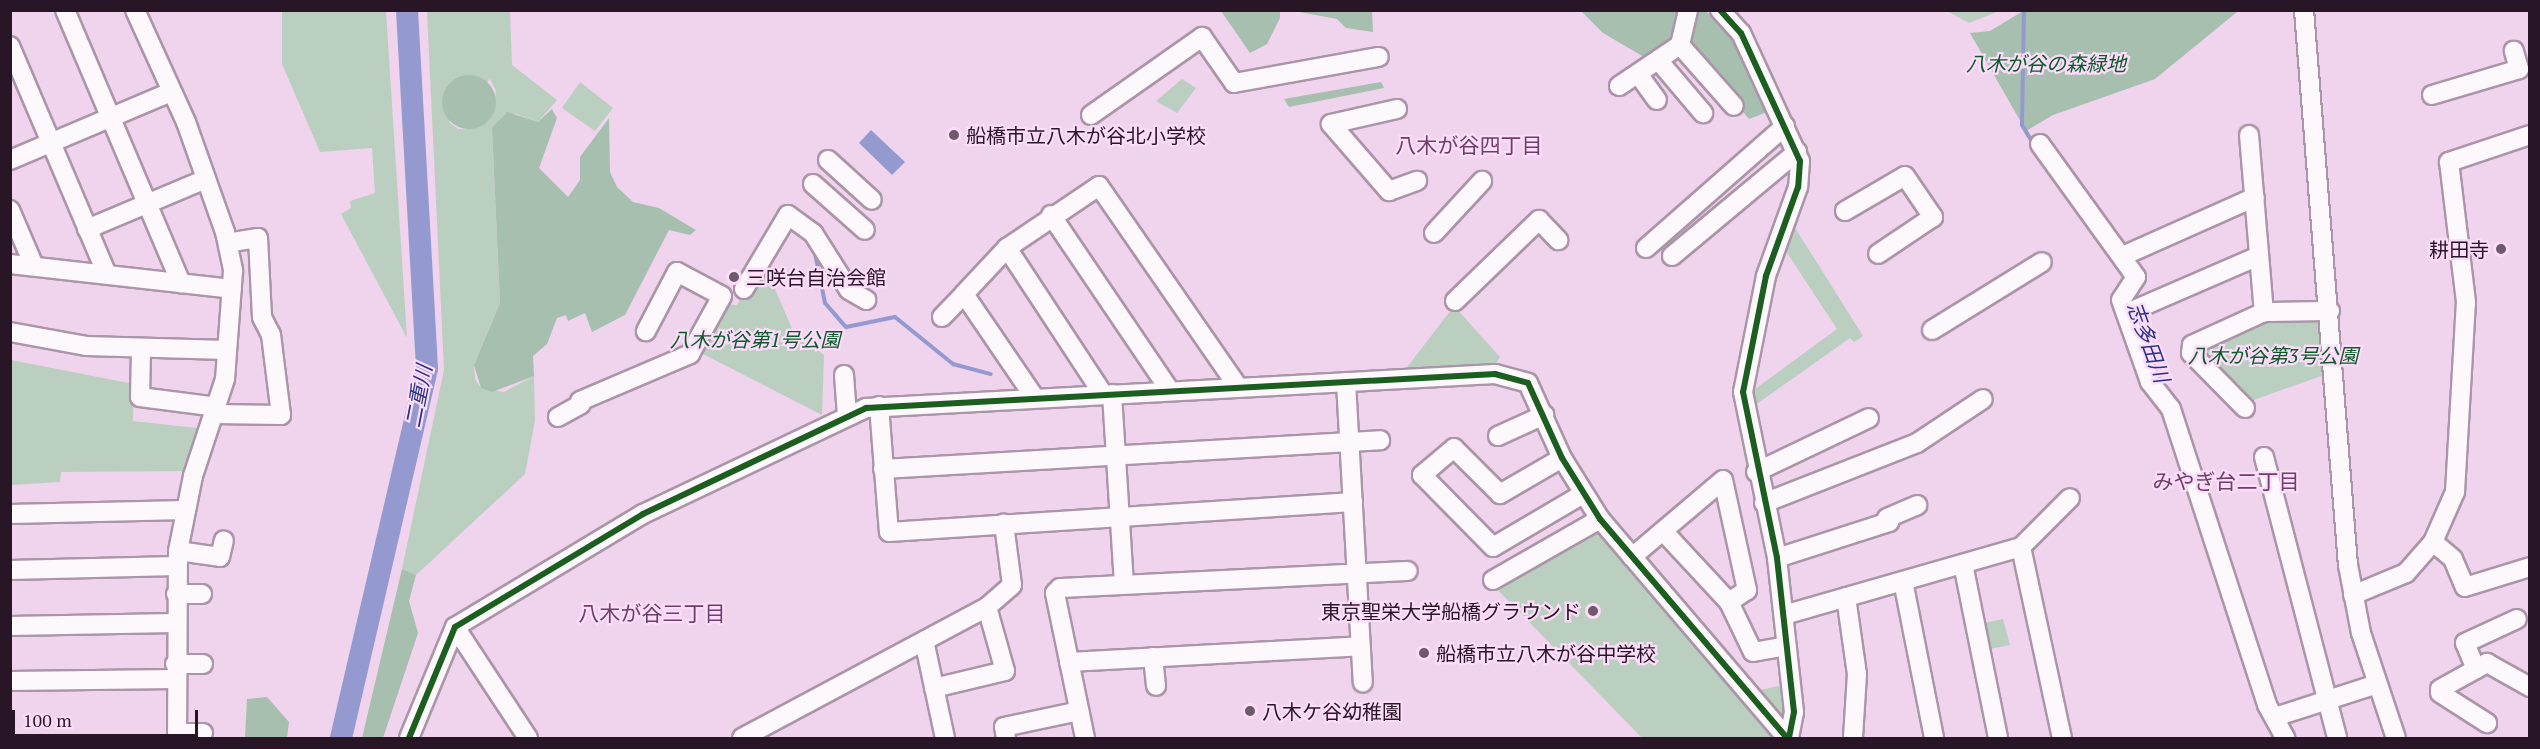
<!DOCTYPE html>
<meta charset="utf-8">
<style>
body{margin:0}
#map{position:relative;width:2540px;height:749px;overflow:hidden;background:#f0d3ec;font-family:"PT Serif","Noto Sans JP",serif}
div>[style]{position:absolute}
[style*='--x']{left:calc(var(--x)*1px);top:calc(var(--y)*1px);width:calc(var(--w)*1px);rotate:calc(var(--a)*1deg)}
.green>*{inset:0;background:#bbcfc0}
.forest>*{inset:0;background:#a7bfae}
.round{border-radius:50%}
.water>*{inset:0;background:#949acf}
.stream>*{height:4px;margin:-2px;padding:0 2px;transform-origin:2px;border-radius:2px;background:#949acf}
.river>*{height:22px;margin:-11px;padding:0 11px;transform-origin:11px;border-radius:11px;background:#949acf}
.roads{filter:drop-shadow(2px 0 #ab95a8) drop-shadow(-2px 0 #ab95a8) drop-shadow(0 2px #ab95a8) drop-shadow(0 -2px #ab95a8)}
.minor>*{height:18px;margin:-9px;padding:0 9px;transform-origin:9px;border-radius:9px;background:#fdf8fc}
.cycleway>*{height:6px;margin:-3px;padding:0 3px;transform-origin:3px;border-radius:3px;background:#1b5e20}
.dots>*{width:16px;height:16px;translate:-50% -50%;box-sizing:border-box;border:3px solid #fcdcf8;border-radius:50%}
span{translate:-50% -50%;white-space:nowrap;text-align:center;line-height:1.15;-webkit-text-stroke:4.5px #fcdcf8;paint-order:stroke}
.park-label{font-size:20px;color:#0b5b2a;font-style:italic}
.poi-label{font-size:20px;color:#281526}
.left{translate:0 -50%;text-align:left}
.right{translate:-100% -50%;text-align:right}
.neighbourhood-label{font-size:21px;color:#6c4068}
.water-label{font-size:21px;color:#263483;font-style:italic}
.frame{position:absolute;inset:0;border:12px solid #281526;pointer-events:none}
.scale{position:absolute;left:12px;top:710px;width:186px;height:27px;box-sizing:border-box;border:3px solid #281526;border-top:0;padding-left:8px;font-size:18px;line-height:21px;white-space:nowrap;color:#281526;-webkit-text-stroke:4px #fcdcf8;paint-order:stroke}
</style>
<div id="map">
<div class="green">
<i style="clip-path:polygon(282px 11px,386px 11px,407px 338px,341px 214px,351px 208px,350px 201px,375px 193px,372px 148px,320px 152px,282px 64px)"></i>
<i style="clip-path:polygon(evenodd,427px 11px,510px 11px,512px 65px,557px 100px,538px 122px,516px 114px,492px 128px,500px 303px,474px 365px,475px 379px,481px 388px,504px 392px,534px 376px,535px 421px,525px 474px,416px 575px,402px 569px,444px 370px,427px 11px,490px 79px,496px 91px,494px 107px,476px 128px,458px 129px,449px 122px,490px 79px)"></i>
<i style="clip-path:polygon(1947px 11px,1999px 11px,1969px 23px)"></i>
<i style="clip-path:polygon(1182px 79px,1196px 88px,1177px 113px,1156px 101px)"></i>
<i style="clip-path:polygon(580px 82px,613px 108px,595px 131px,562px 108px)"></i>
<i style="clip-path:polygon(1794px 226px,1863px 336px,1854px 342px,1850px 338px,1751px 408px,1751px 392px,1837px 329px,1784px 248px)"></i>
<i style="clip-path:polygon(763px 261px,793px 331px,824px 355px,822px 415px,701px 353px,723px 304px,737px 305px)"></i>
<i style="clip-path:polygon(1454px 306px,1500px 357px,1495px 365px,1405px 370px)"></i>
<i style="clip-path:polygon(2269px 316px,2323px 318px,2327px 374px,2248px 402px,2197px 346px)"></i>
<i style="clip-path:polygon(11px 360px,134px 384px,133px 421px,206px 429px,187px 471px,61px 472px,60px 482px,11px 485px)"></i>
<i style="clip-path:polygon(1590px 530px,1599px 532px,1691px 635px,1773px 738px,1642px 738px,1494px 586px)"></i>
<i style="clip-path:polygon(2003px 619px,2010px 645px,1984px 650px,1979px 624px)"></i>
<i style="clip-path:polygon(1783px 685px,1788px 717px,1778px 720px,1755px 691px)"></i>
</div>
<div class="forest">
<i style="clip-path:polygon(1221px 11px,1280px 11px,1280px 18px,1267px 44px,1250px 53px)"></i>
<i style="clip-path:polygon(1294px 11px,1372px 11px,1373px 32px,1346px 28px,1337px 19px)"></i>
<i style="clip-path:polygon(1581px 11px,1706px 11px,1733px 36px,1770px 111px,1749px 119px,1687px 46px,1649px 60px,1603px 33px)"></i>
<i style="clip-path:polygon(2023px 11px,2236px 10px,2237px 12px,2155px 79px,2053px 115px,2026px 131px,1970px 33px,1990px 31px)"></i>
<i class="round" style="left:442px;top:75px;width:54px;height:54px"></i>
<i style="clip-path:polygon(1381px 82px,1384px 88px,1289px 107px,1284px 99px)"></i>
<i style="clip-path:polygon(552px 109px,557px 118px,539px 168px,568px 197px,580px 180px,580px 157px,609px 118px,610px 172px,617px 187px,633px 202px,659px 208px,696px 230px,690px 235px,669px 230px,625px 315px,592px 332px,585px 313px,568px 321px,566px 315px,557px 318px,547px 344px,533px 356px,534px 376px,492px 392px,481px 388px,474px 365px,500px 303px,492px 128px,507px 112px,538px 122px)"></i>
<i style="clip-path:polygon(402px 569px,416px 575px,409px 601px,418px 633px,383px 738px,362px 738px)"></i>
<i style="clip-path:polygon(267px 697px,289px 722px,287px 738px,245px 738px,247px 699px)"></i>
</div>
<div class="water">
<i style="clip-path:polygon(871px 130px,905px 162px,892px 175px,859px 143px)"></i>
</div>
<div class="stream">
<i style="--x:2024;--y:10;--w:115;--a:91"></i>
<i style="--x:2022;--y:125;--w:23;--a:59"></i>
<i style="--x:814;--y:248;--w:56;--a:78.7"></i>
<i style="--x:825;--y:303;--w:32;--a:49"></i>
<i style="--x:846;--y:327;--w:50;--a:-11.5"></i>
<i style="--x:895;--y:317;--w:75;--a:39"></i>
<i style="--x:953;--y:364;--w:39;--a:15"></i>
<i style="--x:2218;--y:583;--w:95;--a:72.1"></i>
</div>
<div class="river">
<i style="--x:341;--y:738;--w:380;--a:-76.9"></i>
<i style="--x:427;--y:368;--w:359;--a:-93.2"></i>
</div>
<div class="roads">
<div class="minor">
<i style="--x:65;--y:10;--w:297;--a:67"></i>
<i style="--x:135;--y:10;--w:123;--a:65.5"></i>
<i style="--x:186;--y:122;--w:117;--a:70.5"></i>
<i style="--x:225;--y:232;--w:40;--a:78"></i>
<i style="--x:233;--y:271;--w:108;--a:94.2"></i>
<i style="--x:225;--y:379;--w:102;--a:108.3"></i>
<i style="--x:193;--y:476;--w:76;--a:101.3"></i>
<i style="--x:178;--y:551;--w:187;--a:90.3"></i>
<i style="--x:1720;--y:10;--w:31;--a:48"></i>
<i style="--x:1741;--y:33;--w:141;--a:65.3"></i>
<i style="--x:1800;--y:161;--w:26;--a:94"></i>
<i style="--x:1798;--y:187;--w:95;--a:109.8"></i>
<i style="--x:1766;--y:276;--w:118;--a:101.2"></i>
<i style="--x:1743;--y:392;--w:169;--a:78.4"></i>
<i style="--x:1777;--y:558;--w:155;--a:83.7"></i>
<i style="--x:1794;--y:712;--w:26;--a:101"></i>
<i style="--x:2304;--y:10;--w:557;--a:85.47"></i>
<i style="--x:2348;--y:565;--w:69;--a:79.2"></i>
<i style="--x:2361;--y:633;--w:111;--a:71.6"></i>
<i style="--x:1680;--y:45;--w:81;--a:48.5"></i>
<i style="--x:10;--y:46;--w:248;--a:67"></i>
<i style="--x:1658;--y:60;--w:70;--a:49.7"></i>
<i style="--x:1638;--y:74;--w:32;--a:54"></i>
<i style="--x:1619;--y:86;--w:73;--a:-33.9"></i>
<i style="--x:1680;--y:45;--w:36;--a:-77"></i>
<i style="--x:2432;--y:95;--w:91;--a:-16.6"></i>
<i style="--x:2519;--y:69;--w:19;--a:-106"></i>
<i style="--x:1397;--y:109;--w:68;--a:167.2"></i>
<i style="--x:1331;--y:124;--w:89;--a:49.1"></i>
<i style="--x:1389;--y:191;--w:30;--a:-20"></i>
<i style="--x:1091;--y:115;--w:136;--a:-35.1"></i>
<i style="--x:1202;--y:37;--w:56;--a:55.2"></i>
<i style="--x:1234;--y:83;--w:147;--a:-10.2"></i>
<i style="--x:2249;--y:135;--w:178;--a:85.2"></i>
<i style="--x:2040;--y:144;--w:164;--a:54.2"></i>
<i style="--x:2136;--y:277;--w:27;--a:123"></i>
<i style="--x:2121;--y:300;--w:87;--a:70.5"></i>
<i style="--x:2150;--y:382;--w:34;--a:52"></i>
<i style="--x:2171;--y:409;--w:311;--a:72"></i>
<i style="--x:2267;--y:705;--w:38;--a:61"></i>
<i style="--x:10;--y:160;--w:175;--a:-22.9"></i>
<i style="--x:828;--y:160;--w:59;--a:42.3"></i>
<i style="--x:813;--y:184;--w:69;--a:41.5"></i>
<i style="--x:10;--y:210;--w:61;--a:66.8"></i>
<i style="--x:1845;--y:211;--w:69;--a:-30.3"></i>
<i style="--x:1905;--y:176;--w:50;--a:55.7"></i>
<i style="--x:1933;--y:217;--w:66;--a:146.1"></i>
<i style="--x:1051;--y:215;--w:212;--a:55.9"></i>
<i style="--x:87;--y:229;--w:129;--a:-22.8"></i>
<i style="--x:1434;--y:233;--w:71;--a:-47.3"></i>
<i style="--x:1007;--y:248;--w:63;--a:133.1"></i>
<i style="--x:964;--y:294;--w:126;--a:55.7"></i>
<i style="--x:1646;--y:248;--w:185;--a:-41.3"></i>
<i style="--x:2125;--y:255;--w:142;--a:-24"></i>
<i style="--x:1672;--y:256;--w:163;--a:-39.8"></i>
<i style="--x:10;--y:264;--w:223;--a:6.4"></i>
<i style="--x:744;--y:289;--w:86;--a:-59.3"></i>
<i style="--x:788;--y:215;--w:31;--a:36"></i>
<i style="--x:813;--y:233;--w:67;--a:57.7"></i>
<i style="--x:849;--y:290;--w:20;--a:30"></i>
<i style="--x:1455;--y:301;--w:117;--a:-44"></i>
<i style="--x:1539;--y:220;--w:28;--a:46"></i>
<i style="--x:2127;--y:313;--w:144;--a:-23.4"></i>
<i style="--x:942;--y:317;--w:32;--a:-46"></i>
<i style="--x:1932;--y:330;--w:129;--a:-31.7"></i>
<i style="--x:10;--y:332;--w:77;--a:10.4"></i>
<i style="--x:86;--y:346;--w:141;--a:1.6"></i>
<i style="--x:141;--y:350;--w:47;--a:91.2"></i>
<i style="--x:140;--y:397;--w:78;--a:7.4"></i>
<i style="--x:844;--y:375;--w:41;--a:85.8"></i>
<i style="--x:1346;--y:382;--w:301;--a:86.8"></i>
<i style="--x:1103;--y:394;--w:175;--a:-123.3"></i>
<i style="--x:1007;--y:248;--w:111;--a:-34"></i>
<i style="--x:1099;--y:186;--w:244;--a:55.3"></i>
<i style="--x:1112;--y:394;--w:191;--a:86.4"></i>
<i style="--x:580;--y:401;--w:120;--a:-23.1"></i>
<i style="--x:690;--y:354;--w:66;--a:-61.1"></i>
<i style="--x:722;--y:296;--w:51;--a:-151.9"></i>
<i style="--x:677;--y:272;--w:67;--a:117.7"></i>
<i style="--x:879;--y:406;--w:126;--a:85.5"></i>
<i style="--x:889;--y:532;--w:465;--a:-3.7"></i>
<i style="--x:2245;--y:408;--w:77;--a:-134.5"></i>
<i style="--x:2191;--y:353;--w:8;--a:-83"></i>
<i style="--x:2192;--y:345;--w:79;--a:-24.6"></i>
<i style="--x:2264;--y:312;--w:66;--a:-0.9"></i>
<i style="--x:216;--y:414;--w:65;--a:0.9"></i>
<i style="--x:281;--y:415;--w:81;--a:-97.1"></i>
<i style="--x:271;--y:335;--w:20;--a:-117"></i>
<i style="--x:262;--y:317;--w:79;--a:-92.9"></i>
<i style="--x:258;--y:238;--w:30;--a:171"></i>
<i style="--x:558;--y:417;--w:26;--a:-29"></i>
<i style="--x:1498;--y:436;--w:51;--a:-24.5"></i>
<i style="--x:2264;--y:457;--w:290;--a:75.4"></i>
<i style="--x:1562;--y:458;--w:72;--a:149.9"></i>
<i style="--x:1500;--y:494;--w:65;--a:-135"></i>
<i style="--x:1454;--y:448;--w:42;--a:139.8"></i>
<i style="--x:1422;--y:475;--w:101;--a:45.4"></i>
<i style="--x:1493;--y:547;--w:104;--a:-30.5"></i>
<i style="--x:883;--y:469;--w:498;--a:-3.3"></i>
<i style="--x:1756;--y:472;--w:125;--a:-25.5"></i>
<i style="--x:1764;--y:503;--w:164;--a:-21.4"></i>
<i style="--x:1917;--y:443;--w:79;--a:-33.7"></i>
<i style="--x:10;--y:514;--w:176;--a:-1.3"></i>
<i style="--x:1663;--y:531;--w:97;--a:47.1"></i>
<i style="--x:1729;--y:602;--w:55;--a:64.4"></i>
<i style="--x:1753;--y:652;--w:34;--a:-10"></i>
<i style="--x:2433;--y:542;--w:26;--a:40"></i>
<i style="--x:2453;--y:559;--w:30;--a:67"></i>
<i style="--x:2465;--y:587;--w:68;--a:-17.1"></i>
<i style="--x:2021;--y:547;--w:195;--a:77.9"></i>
<i style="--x:178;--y:551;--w:42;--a:8.1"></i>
<i style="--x:220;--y:557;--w:17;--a:-77"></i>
<i style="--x:1632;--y:557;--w:119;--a:-40.2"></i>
<i style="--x:1723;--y:480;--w:113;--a:77.7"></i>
<i style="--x:1747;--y:590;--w:22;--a:146"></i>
<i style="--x:1777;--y:558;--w:118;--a:-17.8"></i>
<i style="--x:1889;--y:522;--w:4;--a:-117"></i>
<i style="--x:1887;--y:518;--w:33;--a:-23"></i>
<i style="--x:1963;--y:564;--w:177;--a:78.6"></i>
<i style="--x:10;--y:570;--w:167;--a:-1.4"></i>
<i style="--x:1493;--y:580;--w:123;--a:-29.7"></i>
<i style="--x:1903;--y:581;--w:160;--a:78.8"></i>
<i style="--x:176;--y:594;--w:26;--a:0"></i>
<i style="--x:2353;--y:595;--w:57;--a:-22.5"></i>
<i style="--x:2406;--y:573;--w:41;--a:-48.9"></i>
<i style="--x:2433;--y:542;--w:55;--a:-66.3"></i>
<i style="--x:2455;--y:492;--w:190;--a:-86.7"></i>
<i style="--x:2466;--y:302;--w:141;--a:-96.9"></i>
<i style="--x:2449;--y:162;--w:85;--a:-18.4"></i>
<i style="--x:1846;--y:597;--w:78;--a:81.9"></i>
<i style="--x:1857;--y:674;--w:64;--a:93.6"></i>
<i style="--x:1784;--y:615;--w:247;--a:-16"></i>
<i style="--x:2021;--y:547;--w:69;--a:-45"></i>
<i style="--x:10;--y:626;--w:165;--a:-1"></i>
<i style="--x:455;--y:627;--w:133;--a:56.7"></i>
<i style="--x:925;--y:645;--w:95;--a:77.9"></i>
<i style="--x:1153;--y:657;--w:29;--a:84"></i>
<i style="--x:1069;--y:662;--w:292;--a:-3.1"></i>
<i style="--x:175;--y:664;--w:28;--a:0"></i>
<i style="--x:2476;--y:669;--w:28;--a:-113"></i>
<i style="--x:2465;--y:643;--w:57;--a:-24.8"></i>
<i style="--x:10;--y:681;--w:165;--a:-0.7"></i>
<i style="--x:934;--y:688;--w:73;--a:-13.5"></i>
<i style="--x:1005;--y:671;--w:66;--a:-105.7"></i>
<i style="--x:2440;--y:689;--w:54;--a:-29"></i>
<i style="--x:2487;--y:663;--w:49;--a:29.2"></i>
<i style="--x:2440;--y:693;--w:56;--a:32.6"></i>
<i style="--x:2275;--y:717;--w:107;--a:-17.9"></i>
<i style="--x:177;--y:733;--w:26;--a:0"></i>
<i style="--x:409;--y:738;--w:120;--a:-67.5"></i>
<i style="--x:455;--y:627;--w:219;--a:-31"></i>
<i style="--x:643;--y:514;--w:247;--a:-25.4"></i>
<i style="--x:866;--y:408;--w:630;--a:-3.09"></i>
<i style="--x:1495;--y:374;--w:34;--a:15"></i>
<i style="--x:1528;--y:383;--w:82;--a:65.6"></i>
<i style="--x:1562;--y:458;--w:72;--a:58.1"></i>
<i style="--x:1600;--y:519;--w:288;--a:49.5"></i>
<i style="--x:742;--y:738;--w:278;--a:-28.1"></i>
<i style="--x:987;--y:607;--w:33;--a:-41"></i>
<i style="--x:1012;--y:585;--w:62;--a:-97.5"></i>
<i style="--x:1006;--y:738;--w:11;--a:-100"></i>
<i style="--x:1004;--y:727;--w:77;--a:-12"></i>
<i style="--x:1085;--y:738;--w:148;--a:-101.7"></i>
<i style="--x:1055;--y:593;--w:7;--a:-45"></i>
<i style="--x:1060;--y:588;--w:348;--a:-2.8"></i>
</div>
</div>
<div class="cycleway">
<i style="--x:1720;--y:10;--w:31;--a:48"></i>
<i style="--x:1741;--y:33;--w:141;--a:65.3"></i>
<i style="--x:1800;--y:161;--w:26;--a:94"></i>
<i style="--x:1798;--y:187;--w:95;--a:109.8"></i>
<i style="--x:1766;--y:276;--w:118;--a:101.2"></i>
<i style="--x:1743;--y:392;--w:169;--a:78.4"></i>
<i style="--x:1777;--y:558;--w:155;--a:83.7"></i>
<i style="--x:1794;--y:712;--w:26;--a:101"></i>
<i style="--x:409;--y:738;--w:120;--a:-67.5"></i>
<i style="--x:455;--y:627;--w:219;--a:-31"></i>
<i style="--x:643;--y:514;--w:247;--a:-25.4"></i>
<i style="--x:866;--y:408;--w:630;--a:-3.09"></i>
<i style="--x:1495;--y:374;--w:34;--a:15"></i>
<i style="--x:1528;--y:383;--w:82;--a:65.6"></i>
<i style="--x:1562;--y:458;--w:72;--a:58.1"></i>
<i style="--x:1600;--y:519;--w:288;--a:49.5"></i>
</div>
<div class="dots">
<i style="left:954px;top:135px;background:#6e586b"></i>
<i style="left:2501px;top:249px;background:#6e586b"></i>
<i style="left:734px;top:277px;background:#6e586b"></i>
<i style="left:1593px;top:611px;background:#6e586b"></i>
<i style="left:1424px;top:653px;background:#6e586b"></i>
<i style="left:1250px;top:711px;background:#6e586b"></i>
</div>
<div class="park-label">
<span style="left:2046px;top:63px">八木が谷の森緑地</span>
<span style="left:755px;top:339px">八木が谷第1号公園</span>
<span style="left:2273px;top:355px">八木が谷第3号公園</span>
</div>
<div class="poi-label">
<span class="left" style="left:966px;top:135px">船橋市立八木が谷北小学校</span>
<span class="right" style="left:2489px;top:249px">耕田寺</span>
<span class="left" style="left:746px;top:277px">三咲台自治会館</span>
<span class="right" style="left:1581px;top:611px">東京聖栄大学船橋グラウンド</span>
<span class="left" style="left:1436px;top:653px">船橋市立八木が谷中学校</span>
<span class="left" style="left:1262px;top:711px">八木ケ谷幼稚園</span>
</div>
<div class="neighbourhood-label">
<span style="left:1469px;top:145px">八木が谷四丁目</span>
<span style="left:2226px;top:481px">みやぎ台二丁目</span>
<span style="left:652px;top:613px">八木が谷三丁目</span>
</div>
<div class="water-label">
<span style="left:2149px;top:342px;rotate:70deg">志多田川</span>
<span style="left:418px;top:396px;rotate:-79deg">二重川</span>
</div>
<div class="frame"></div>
<div class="scale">100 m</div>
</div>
